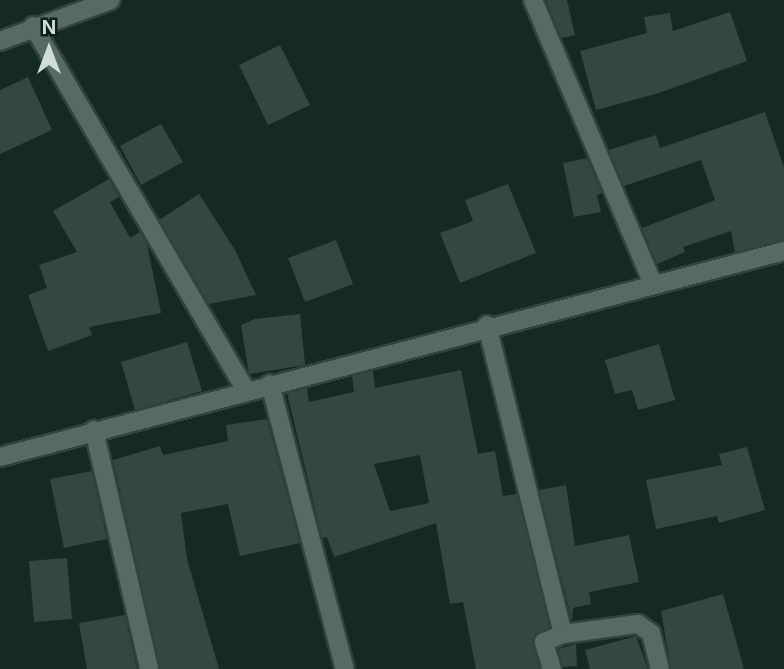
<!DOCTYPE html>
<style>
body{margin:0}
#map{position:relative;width:784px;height:669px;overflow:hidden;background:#152a22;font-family:Inter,sans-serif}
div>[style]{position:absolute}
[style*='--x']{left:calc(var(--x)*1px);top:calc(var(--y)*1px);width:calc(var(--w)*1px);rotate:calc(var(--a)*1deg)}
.building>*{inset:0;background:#334840}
.roads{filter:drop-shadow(2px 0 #33433d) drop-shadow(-2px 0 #33433d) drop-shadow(0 2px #33433d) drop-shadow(0 -2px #33433d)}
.minor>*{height:18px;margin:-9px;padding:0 9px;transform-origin:9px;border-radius:9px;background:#566c63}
span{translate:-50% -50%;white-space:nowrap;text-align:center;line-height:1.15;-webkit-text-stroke:6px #0c2019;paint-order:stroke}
.north{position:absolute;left:14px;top:14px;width:70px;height:70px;-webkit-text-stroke:5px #0c2019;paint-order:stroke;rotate:0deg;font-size:19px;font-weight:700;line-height:28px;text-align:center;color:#d1ddd8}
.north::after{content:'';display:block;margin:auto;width:24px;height:32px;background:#d1ddd8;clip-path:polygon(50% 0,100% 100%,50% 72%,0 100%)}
</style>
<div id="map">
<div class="building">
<i style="clip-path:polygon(546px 0,567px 0,575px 35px,561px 38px)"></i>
<i style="clip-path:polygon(730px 12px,747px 61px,659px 93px,596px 110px,580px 51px,647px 33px,644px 17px,670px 13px,673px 31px)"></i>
<i style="clip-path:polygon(280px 45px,310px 105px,268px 125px,239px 65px)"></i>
<i style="clip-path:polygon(28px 77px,52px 130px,0 154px,0 90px)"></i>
<i style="clip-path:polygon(765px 112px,784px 168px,784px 240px,735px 252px,731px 231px,683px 247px,685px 252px,657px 264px,642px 228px,715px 200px,701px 160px,624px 186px,609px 150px,656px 135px,660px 148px)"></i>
<i style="clip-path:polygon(161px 124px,183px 162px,141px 185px,120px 146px)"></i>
<i style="clip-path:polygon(587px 158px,602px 193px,597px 195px,601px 212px,574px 217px,563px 163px)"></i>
<i style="clip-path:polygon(109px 179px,119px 197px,110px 202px,130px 238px,140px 232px,147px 244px,161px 313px,89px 327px,92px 335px,48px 351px,28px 295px,47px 288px,39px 265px,77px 252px,53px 211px)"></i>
<i style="clip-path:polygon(508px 184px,536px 253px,460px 283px,440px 233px,473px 221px,465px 200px)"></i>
<i style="clip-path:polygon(199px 194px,235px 250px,256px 295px,209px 304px,159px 220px)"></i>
<i style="clip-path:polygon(336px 240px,353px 284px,305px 302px,288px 258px)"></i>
<i style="clip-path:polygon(300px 314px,305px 365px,249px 374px,241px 325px,255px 319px)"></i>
<i style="clip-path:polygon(187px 342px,202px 391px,135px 410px,121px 362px)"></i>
<i style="clip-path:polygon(659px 344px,675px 400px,638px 410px,632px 390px,615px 394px,605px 360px)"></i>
<i style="clip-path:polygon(evenodd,461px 370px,478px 454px,495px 451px,503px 496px,517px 494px,550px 627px,533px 639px,540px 669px,476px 669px,463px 602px,450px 604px,436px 523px,334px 557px,327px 537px,322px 538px,287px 393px,307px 388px,309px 402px,354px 392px,352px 376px,373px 371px,375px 388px,461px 370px,420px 455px,429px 503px,390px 511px,374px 464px,420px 455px)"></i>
<i style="clip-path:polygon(267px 419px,300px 543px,240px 556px,228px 504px,181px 513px,187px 559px,219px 669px,160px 669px,113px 460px,160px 446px,163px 455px,228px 441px,226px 425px)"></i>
<i style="clip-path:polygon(747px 447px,765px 510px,719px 523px,717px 516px,656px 529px,646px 480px,722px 465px,719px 454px)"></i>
<i style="clip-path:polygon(92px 471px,107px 539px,64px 548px,50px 479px)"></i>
<i style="clip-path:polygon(566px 485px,575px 546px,629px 535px,639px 582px,589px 592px,591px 604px,573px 608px,572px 621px,539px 490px)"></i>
<i style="clip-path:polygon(67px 558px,72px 619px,34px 622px,29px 561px)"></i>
<i style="clip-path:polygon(723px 594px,744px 669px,671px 669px,661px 611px)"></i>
<i style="clip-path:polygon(125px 615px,137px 669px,87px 669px,79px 623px)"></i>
<i style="clip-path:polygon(636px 636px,648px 669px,590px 669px,585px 650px)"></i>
<i style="clip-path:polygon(576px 644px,577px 666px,563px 667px,558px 649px)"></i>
</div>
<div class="roads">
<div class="minor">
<i style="--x:533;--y:0;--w:308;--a:67.1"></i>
<i style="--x:33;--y:26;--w:423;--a:59.7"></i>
<i style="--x:0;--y:41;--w:118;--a:-20.3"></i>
<i style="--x:487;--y:325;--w:318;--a:76.2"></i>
<i style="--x:563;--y:634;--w:76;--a:-7.6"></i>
<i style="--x:638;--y:624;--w:16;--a:35"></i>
<i style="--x:651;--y:633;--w:37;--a:76"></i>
<i style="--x:270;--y:384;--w:295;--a:75.3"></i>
<i style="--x:94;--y:430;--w:245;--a:77"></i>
<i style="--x:0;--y:457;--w:811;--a:-14.72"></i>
<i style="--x:552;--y:669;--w:28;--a:-107"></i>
<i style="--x:544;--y:642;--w:21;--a:-23"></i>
</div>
</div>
<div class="north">N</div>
</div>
